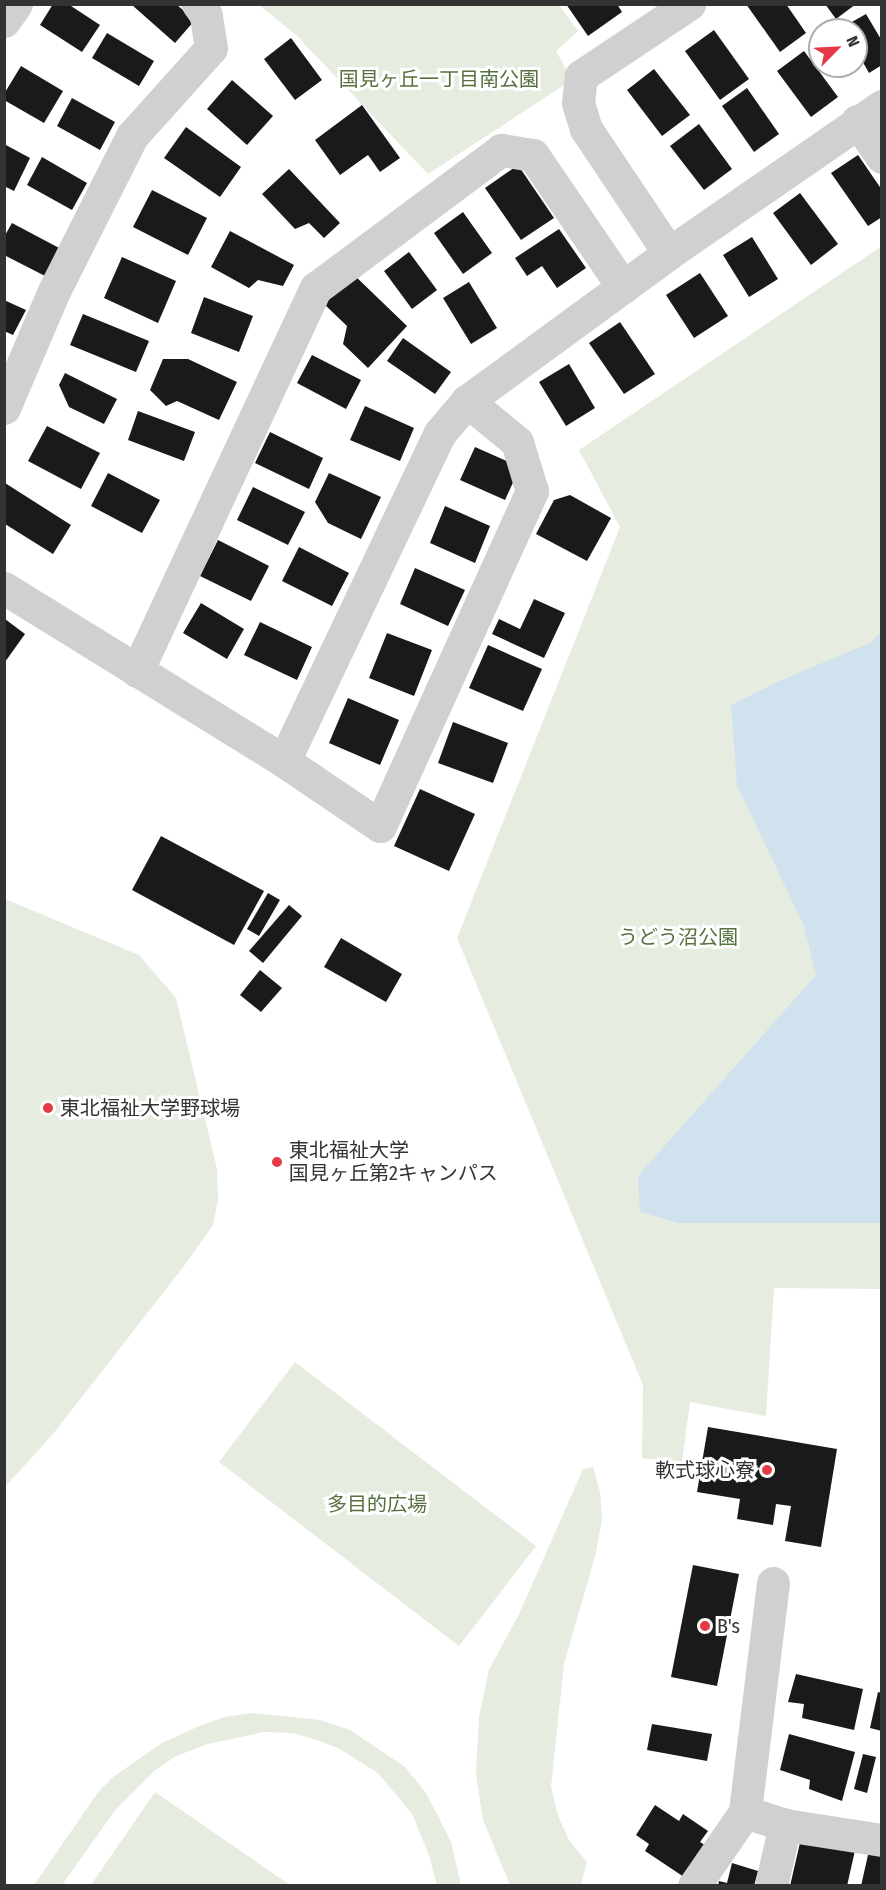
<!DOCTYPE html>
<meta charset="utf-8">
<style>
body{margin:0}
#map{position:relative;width:886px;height:1890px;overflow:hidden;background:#fff;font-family:"Fira Sans Condensed","Noto Sans JP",sans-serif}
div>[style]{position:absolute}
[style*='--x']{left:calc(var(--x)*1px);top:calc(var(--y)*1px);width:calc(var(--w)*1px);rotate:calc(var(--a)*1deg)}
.green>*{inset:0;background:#e6ecdf}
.water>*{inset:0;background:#cfe2ee}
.building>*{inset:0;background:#1a1a1a}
.minor>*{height:33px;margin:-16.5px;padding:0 16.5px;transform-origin:16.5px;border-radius:16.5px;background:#d0d0d0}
.dots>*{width:16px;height:16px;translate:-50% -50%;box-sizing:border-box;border:3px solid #fff;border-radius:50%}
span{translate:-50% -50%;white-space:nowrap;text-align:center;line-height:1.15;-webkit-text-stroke:6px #fff;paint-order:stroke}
.park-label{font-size:20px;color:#56703f}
.poi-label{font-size:20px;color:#333}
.left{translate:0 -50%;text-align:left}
.right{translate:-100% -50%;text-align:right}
.frame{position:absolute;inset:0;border:6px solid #333;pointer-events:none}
.north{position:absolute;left:808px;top:18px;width:60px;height:60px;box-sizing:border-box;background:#fff;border:2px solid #adadad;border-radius:50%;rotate:66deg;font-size:16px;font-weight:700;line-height:24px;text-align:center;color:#333}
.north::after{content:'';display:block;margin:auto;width:21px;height:27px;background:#e63946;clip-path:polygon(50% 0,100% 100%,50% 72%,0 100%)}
</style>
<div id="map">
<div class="green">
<i style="clip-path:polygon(259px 5px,559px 5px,578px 31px,556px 51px,572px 80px,428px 174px,296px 35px)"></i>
<i style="clip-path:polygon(879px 248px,882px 251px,881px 1289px,774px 1288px,766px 1416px,690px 1402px,682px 1462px,642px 1458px,643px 1385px,457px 938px,620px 527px,579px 450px)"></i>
<i style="clip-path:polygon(5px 899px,139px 955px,176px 998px,217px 1169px,218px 1199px,213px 1225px,184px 1266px,53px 1434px,5px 1487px)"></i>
<i style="clip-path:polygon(295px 1362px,536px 1546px,459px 1646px,219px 1462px)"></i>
<i style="clip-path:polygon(593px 1467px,600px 1492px,602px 1519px,596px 1553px,564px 1664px,551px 1787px,558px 1816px,569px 1840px,587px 1862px,581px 1885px,510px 1885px,483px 1820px,476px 1774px,479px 1717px,489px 1670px,520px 1612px,583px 1469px)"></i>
<i style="clip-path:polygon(253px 1713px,320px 1720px,350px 1730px,405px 1767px,426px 1793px,440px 1820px,451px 1842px,461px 1885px,437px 1885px,429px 1855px,412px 1814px,378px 1773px,338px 1748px,317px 1740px,293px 1733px,264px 1732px,208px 1744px,176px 1756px,154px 1771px,116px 1809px,62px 1885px,34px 1885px,99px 1791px,113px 1777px,162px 1743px,197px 1727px,224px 1717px)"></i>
<i style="clip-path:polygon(155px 1792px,290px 1885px,91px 1885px)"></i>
</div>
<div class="water">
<i style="clip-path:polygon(881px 632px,881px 1223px,679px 1223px,640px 1212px,638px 1176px,816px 975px,804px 926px,737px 785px,731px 705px,784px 679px,870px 643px)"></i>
</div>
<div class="building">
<i style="clip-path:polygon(53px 4px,68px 4px,100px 25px,82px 52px,40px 25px)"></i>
<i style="clip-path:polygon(566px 4px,617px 4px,622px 12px,588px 36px)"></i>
<i style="clip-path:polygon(746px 4px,786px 4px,806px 33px,780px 52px)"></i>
<i style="clip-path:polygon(825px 4px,856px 4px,836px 19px)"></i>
<i style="clip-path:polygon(132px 5px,177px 5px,195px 20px,175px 43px)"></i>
<i style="clip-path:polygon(866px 14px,882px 41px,882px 65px,869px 73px,856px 50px,856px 30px,845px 30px,843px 27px)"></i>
<i style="clip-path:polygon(714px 30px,749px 79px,720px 100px,685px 51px)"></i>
<i style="clip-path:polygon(107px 33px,154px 61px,139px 86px,92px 58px)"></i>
<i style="clip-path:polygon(291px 38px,322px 80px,295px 100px,264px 59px)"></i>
<i style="clip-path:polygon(804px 51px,838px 97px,811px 117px,777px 71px)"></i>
<i style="clip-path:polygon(21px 66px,63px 91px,44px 123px,4px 100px,4px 94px)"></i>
<i style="clip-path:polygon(654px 69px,690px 115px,662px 136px,627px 90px)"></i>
<i style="clip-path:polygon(232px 80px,273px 116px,247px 145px,207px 109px)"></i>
<i style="clip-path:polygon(747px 88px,779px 134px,754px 152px,722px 106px)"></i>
<i style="clip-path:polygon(72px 98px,115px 122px,100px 150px,57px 126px)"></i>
<i style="clip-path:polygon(362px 105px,400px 158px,380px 172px,368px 155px,340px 175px,315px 140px)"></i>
<i style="clip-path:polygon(699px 124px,732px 169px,704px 190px,670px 146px)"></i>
<i style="clip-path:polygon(186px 127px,241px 167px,220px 197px,164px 158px)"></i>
<i style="clip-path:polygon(4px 144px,30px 158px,14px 191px,4px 186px)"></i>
<i style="clip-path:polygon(858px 155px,882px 190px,882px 217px,868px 226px,831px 173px)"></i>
<i style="clip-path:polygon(42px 157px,87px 183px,72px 210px,27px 185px)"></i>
<i style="clip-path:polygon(518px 165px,554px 218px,521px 240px,485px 188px)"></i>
<i style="clip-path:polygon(289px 169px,340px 223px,324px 238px,309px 223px,295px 229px,262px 194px)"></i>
<i style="clip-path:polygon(152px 190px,207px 218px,188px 255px,133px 227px)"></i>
<i style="clip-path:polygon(800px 193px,838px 244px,811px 265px,773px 213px)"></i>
<i style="clip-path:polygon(463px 212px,492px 253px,463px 274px,434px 233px)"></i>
<i style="clip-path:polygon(12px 223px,61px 249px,47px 277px,4px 255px,4px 237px)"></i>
<i style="clip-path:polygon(559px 229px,586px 268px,557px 288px,542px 266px,527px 276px,515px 258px)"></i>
<i style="clip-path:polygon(230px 231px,294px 265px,283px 286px,258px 280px,249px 288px,211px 267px)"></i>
<i style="clip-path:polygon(752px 237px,778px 279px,749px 297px,723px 255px)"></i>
<i style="clip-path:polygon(409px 252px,437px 290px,412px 309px,384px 271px)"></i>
<i style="clip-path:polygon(122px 257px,176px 281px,158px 323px,104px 298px)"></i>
<i style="clip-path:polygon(352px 273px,407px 326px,368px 368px,343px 344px,347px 326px,323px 303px)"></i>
<i style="clip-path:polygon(700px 273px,728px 316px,694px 338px,666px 295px)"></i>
<i style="clip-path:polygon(469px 282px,497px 328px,471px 344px,443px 298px)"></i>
<i style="clip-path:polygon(204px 297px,253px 316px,239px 352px,191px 333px)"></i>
<i style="clip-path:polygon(4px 300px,26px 310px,13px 335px,4px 331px)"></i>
<i style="clip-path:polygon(83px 314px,149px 341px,136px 372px,70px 345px)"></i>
<i style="clip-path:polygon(620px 322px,655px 374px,624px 394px,589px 343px)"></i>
<i style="clip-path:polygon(403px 338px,451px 372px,435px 394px,387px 361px)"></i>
<i style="clip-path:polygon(312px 355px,361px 380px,346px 409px,297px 383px)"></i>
<i style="clip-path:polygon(163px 359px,188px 359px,237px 382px,219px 420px,177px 401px,166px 406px,150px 390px)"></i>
<i style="clip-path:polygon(569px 364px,595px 408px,566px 426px,539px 382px)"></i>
<i style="clip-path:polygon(65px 373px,117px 399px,104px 424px,69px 407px,59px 385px)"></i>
<i style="clip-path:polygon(365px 406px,414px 428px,400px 461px,350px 440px)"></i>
<i style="clip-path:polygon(138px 411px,195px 432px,184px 461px,128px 440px)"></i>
<i style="clip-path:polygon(47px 426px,100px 453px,81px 489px,28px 461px)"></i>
<i style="clip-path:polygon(270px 432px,323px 458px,309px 489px,255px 463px)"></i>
<i style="clip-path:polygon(475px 447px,520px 467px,505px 500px,460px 480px)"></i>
<i style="clip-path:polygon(108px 473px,160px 500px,142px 533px,91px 506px)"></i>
<i style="clip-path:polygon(329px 473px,381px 497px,361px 539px,328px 523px,315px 502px)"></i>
<i style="clip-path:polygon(5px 483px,71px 525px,53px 554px,5px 524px)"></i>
<i style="clip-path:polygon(253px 487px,305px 512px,288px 545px,237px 520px)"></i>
<i style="clip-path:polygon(570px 495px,611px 518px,587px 561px,536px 534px,554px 500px)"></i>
<i style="clip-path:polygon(445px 506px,490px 526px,475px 563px,430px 543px)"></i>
<i style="clip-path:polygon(218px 540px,269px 566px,251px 601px,200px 576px)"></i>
<i style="clip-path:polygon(299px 547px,349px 573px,332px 606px,282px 581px)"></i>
<i style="clip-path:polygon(415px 568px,465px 590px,448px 626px,400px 604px)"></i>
<i style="clip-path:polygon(534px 599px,565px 613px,544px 658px,492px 634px,499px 619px,520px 629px)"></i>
<i style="clip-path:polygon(201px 603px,244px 629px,227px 659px,183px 633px)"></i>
<i style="clip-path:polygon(5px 619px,25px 634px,5px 662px)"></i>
<i style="clip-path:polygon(260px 622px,312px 647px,297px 680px,244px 655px)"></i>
<i style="clip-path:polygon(387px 633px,432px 650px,414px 696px,369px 678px)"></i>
<i style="clip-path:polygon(488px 645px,542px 669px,523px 711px,469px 688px)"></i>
<i style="clip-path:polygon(348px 698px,399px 720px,380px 765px,329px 743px)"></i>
<i style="clip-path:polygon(453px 722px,508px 743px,493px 783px,438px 763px)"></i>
<i style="clip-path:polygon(420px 789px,475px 814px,449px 871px,394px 846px)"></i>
<i style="clip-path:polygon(161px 836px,264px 891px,234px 945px,132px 890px)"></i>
<i style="clip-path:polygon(268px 893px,280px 900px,259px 936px,247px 929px)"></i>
<i style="clip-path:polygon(289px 905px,302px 916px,263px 963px,249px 951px)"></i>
<i style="clip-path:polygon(341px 938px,402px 974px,386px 1002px,324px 967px)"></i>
<i style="clip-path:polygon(260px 970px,282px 988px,261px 1012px,240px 995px)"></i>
<i style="clip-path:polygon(708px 1427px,837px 1449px,821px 1547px,785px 1541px,791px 1506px,776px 1504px,773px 1525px,737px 1519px,740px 1499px,697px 1492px)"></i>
<i style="clip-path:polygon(693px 1565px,739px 1574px,717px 1686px,671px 1677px)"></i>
<i style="clip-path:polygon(796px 1674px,863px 1689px,854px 1730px,802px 1718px,804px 1704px,788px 1702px)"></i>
<i style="clip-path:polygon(878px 1692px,882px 1693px,882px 1731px,870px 1728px)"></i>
<i style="clip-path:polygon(652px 1724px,712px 1734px,707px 1761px,647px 1750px)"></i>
<i style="clip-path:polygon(789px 1734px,855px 1752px,842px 1801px,809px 1789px,810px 1780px,780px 1770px)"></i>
<i style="clip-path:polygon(863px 1754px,876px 1757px,867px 1793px,854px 1789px)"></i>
<i style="clip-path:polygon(655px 1805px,679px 1821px,683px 1814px,708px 1831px,700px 1842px,705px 1845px,684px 1877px,645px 1851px,649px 1844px,636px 1835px)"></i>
<i style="clip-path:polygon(802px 1834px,856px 1846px,847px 1886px,790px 1886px)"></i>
<i style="clip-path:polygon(870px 1846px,882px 1849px,882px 1886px,861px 1886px)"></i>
<i style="clip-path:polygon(732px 1863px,758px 1871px,754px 1886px,718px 1886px,719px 1881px,727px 1883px)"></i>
</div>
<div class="minor">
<i style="--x:4;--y:21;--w:21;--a:-55"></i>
<i style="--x:857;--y:121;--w:44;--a:55.2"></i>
<i style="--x:669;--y:253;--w:149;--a:-123.8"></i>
<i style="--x:586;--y:129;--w:27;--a:-107"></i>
<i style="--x:578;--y:103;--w:27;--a:-84"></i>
<i style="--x:581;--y:76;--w:130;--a:-33.7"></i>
<i style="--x:4;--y:408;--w:127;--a:-66.9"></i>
<i style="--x:54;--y:291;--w:174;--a:-63.3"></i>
<i style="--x:132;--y:136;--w:118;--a:-48.1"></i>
<i style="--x:211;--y:48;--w:33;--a:-99"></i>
<i style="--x:206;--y:15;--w:14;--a:-126"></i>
<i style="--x:4;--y:588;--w:329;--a:31.7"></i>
<i style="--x:284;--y:761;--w:116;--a:34.1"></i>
<i style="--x:380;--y:826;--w:368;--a:-65.6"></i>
<i style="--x:532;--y:491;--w:51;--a:-107"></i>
<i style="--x:517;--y:442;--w:65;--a:-140.6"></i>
<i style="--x:137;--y:671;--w:423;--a:-65"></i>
<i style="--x:316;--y:288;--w:231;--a:-36.7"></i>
<i style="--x:501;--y:150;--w:32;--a:9"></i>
<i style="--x:533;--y:155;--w:160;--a:55.7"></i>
<i style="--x:284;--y:761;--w:363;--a:-64.6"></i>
<i style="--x:440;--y:433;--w:42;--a:-49.8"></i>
<i style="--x:467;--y:401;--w:250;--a:-36.2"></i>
<i style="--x:669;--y:253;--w:259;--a:-34.6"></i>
<i style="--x:773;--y:1583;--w:231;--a:97"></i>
<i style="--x:745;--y:1812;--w:42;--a:18"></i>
<i style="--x:785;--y:1825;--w:98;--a:8.8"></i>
<i style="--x:694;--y:1886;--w:90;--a:-55.4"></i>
<i style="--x:771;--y:1886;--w:63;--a:-77.1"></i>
</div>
<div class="dots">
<i style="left:48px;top:1108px;background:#e63946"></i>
<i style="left:277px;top:1162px;background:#e63946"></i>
<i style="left:767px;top:1470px;background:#e63946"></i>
<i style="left:705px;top:1626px;background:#e63946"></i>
</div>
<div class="park-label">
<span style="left:439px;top:79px">国見ヶ丘一丁目南公園</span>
<span style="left:678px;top:937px">うどう沼公園</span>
<span style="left:377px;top:1504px">多目的広場</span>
</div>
<div class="poi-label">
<span class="left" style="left:60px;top:1108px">東北福祉大学野球場</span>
<span class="left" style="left:289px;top:1162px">東北福祉大学<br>国見ヶ丘第2キャンパス</span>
<span class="right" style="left:755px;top:1470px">軟式球心寮</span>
<span class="left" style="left:717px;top:1626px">B's</span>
</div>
<div class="frame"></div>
<div class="north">N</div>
</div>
